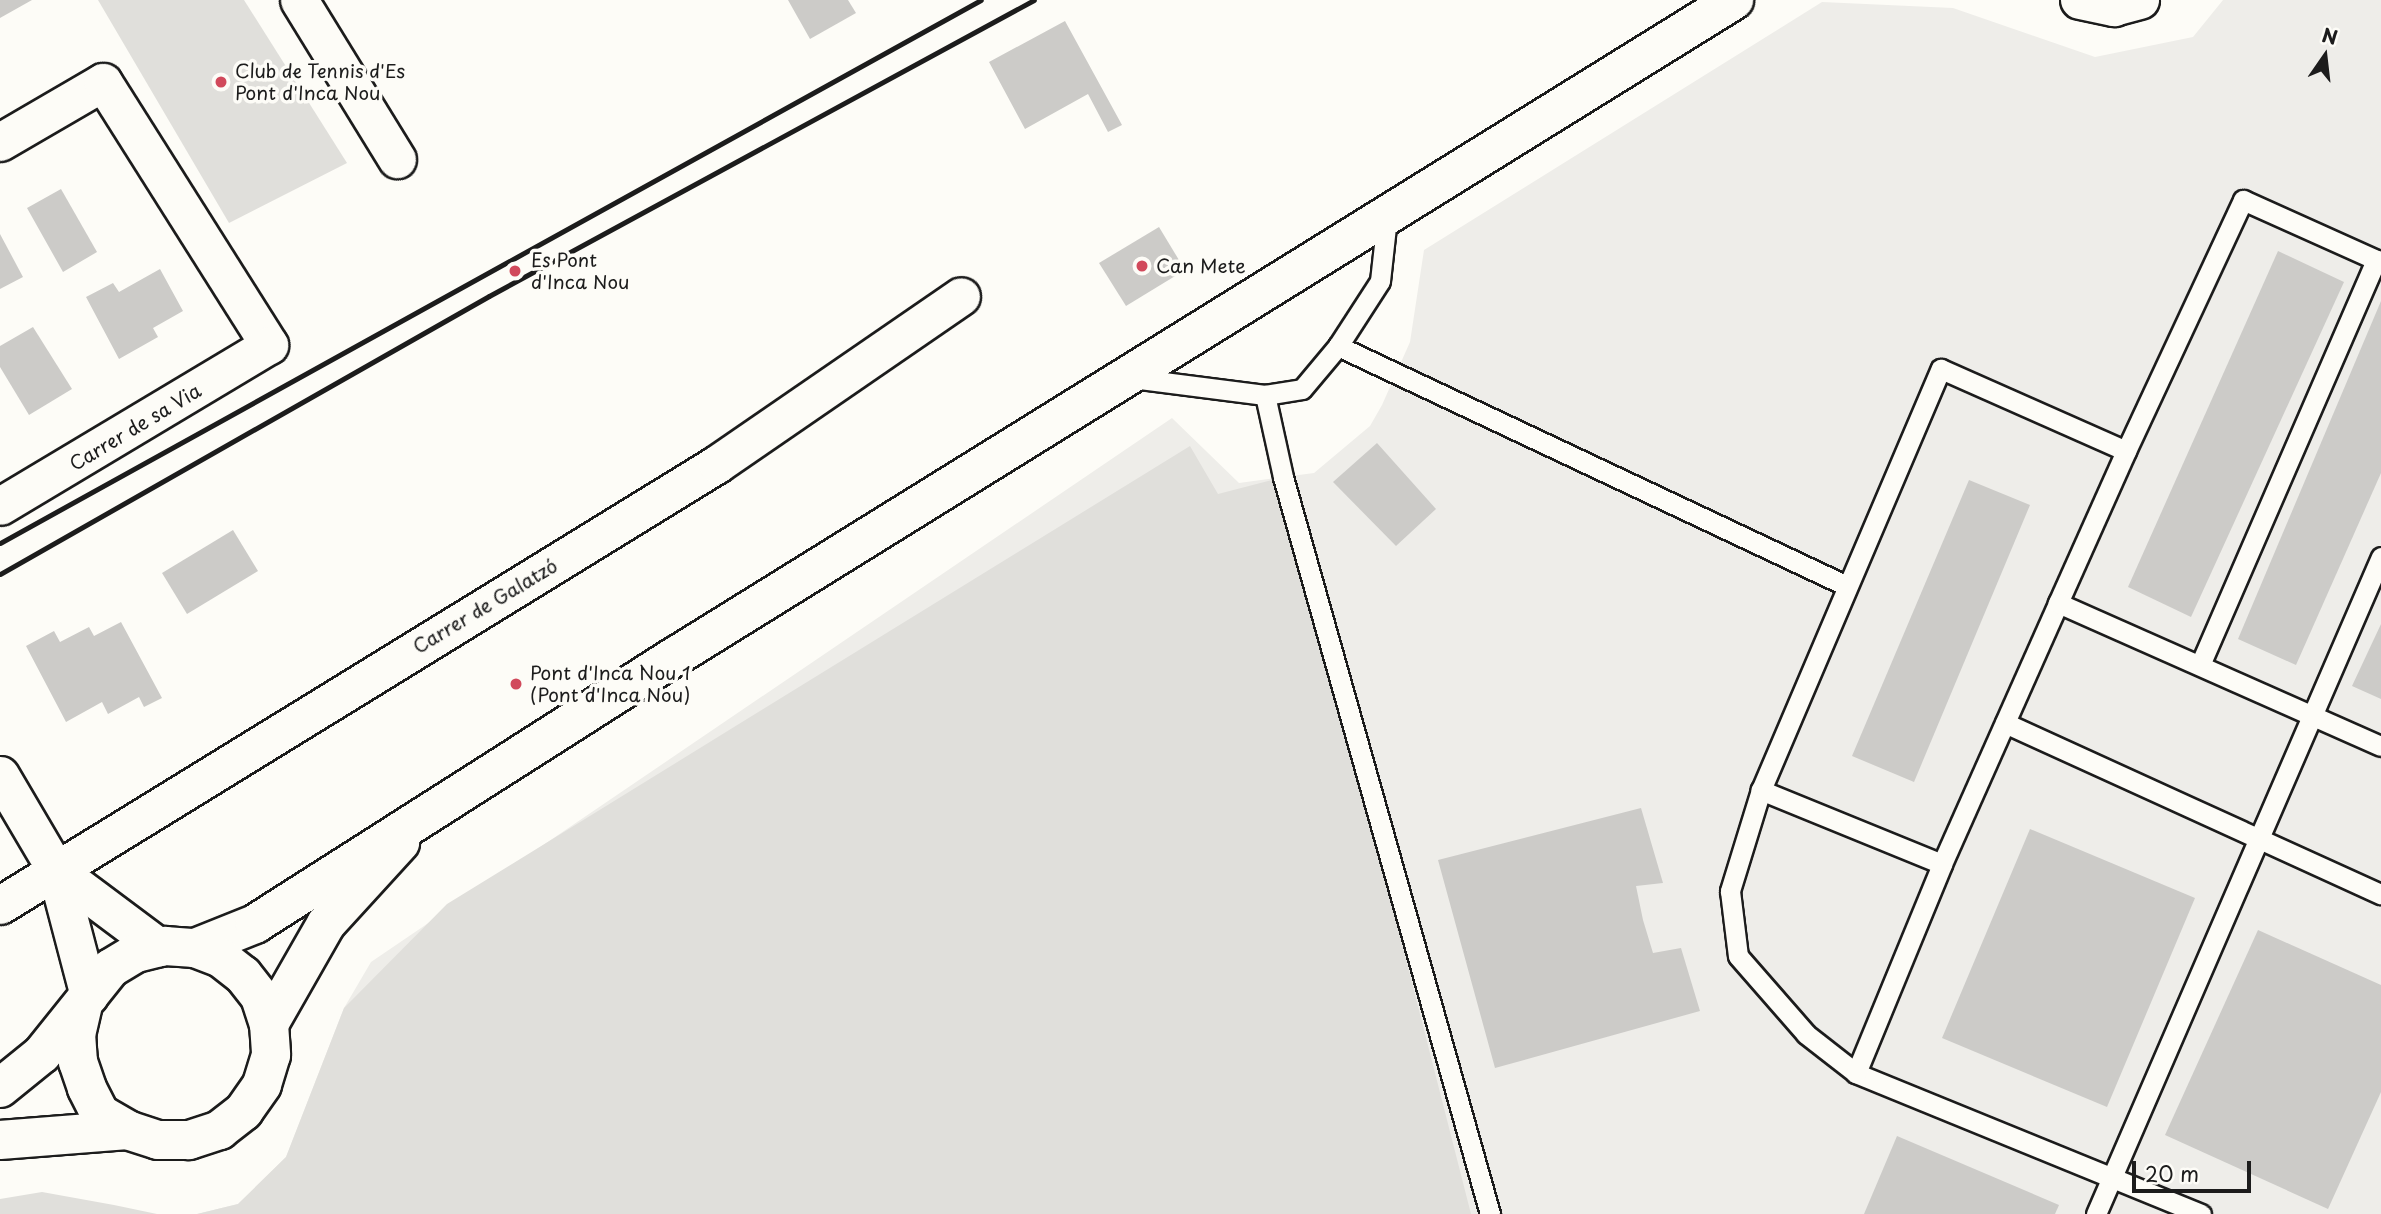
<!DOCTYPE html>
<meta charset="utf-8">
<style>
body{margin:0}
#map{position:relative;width:2381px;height:1214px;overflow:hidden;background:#fdfcf7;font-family:"Playpen Sans",sans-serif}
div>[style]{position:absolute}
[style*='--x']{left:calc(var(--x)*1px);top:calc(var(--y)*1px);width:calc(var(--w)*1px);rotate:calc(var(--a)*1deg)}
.built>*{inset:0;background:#eeede9}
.green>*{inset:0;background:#e0dfdb}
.building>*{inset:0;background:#cccbc8}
.roads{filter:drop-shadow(2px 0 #1c1c1c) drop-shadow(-2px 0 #1c1c1c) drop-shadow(0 2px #1c1c1c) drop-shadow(0 -2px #1c1c1c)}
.service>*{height:19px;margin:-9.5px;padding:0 9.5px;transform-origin:9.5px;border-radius:9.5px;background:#fdfcf7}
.minor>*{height:37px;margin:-18.5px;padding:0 18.5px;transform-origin:18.5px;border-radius:18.5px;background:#fdfcf7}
.primary>*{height:38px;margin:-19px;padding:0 19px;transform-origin:19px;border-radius:19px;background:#fdfcf7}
.rail>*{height:5px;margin:-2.5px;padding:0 2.5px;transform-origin:2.5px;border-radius:2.5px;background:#1c1c1c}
.dots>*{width:19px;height:19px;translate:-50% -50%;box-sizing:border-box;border:4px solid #fdfcf7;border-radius:50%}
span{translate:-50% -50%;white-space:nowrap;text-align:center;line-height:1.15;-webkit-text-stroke:7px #fdfcf7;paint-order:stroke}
.poi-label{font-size:19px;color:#1c1c1c}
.left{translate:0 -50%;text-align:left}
.street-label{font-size:19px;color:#1c1c1c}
.north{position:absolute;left:2290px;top:21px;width:70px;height:70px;-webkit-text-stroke:5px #fdfcf7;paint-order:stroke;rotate:14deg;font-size:19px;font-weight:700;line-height:28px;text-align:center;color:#1c1c1c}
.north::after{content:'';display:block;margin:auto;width:24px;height:32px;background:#1c1c1c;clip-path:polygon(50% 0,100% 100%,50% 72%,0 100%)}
.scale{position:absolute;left:2132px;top:1161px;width:119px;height:32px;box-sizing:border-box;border:4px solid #1c1c1c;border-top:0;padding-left:9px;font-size:21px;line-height:24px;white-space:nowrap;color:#1c1c1c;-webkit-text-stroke:5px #fdfcf7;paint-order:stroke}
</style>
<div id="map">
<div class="built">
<i style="clip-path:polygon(2223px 0,2381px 0,2381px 1214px,197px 1214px,238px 1204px,286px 1157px,344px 1008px,371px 962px,1172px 418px,1239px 483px,1314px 473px,1370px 426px,1382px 405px,1410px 342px,1424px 250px,1822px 2px,1953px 8px,2095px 57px,2193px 37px)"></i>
</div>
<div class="green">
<i style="clip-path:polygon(98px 0,244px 0,347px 163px,229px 223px)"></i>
<i style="clip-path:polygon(1190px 446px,1218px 494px,1283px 477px,1471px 1214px,197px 1214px,238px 1204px,286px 1157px,344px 1008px,447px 904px)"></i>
<i style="clip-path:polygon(42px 1192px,114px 1205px,157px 1214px,0 1214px,0 1199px)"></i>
</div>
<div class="building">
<i style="clip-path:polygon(0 0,32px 0,0 18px)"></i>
<i style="clip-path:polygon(788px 0,848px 0,856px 13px,810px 39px)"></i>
<i style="clip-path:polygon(1065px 21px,1122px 125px,1108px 132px,1088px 94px,1025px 129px,989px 62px)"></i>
<i style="clip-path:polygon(61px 189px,97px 252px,63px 272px,27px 208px)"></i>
<i style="clip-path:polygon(1159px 227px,1185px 270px,1126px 306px,1099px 263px)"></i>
<i style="clip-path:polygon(0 234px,23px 277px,0 289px)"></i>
<i style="clip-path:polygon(2278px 251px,2344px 282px,2191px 617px,2128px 587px)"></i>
<i style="clip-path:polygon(160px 269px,183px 311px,153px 328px,158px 337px,119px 359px,86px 297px,113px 283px,119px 292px)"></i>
<i style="clip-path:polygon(2381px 301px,2381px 473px,2296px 665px,2238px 639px)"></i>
<i style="clip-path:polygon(33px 327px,72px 389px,29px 415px,0 367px,0 346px)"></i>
<i style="clip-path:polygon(1377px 443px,1436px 509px,1396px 546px,1333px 482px)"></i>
<i style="clip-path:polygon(1969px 480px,2030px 505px,1914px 782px,1852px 756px)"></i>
<i style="clip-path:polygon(233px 530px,258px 571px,187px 614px,162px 573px)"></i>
<i style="clip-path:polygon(121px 622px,162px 698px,144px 707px,139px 697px,108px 714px,102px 702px,66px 722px,26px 646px,54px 631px,60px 642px,89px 627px,94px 636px)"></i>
<i style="clip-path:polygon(2381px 624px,2381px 699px,2352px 686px)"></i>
<i style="clip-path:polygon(1641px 808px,1663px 883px,1636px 886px,1643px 920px,1653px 953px,1681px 948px,1700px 1011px,1495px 1068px,1438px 860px)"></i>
<i style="clip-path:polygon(2030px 829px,2195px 898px,2107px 1107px,1942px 1038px)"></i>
<i style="clip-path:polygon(2258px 930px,2381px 985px,2381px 1092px,2328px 1209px,2165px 1135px)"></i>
<i style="clip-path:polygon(1897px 1136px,2059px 1205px,2055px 1214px,1864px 1214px)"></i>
</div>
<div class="roads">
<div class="service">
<i style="--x:1338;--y:346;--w:561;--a:25.24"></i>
<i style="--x:1132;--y:378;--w:134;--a:7.3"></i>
<i style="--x:1265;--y:395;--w:37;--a:-9"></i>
<i style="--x:1302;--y:389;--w:56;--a:-50.1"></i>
<i style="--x:1338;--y:346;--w:77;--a:-57.1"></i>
<i style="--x:1380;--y:281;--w:63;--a:-83.7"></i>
<i style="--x:1265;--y:395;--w:84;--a:77.6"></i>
<i style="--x:1283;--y:477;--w:766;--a:74.31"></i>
<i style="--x:2126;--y:451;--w:277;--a:-65"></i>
<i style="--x:2243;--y:200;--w:151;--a:24.2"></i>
<i style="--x:2200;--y:665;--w:442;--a:-66.5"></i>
<i style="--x:2005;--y:723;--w:413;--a:24.5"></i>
<i style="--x:1761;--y:790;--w:106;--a:107.1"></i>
<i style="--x:1730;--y:891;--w:65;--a:83"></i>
<i style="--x:1738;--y:956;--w:103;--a:48.9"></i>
<i style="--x:1806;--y:1034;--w:63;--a:38"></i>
<i style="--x:1942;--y:864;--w:286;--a:-66"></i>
<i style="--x:2096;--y:1214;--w:716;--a:-66.55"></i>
<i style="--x:2201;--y:1214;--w:373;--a:-157.8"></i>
<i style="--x:1856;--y:1073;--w:226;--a:-67.6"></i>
<i style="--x:1942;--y:864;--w:196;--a:-157.8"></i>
<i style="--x:1761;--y:790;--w:458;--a:-66.9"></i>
<i style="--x:1941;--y:369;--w:202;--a:23.9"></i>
<i style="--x:2126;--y:451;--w:167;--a:114.1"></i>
<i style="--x:2058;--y:603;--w:353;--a:23.9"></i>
</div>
<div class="minor">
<i style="--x:299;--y:0;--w:187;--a:58.4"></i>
<i style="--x:0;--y:142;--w:119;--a:-30.2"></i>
<i style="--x:103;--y:82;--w:311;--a:57.7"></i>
<i style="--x:269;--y:345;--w:313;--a:149.1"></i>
<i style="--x:0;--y:775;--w:110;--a:59.5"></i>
<i style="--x:56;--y:870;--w:130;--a:75.3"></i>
<i style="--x:56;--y:870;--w:129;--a:36.8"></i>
<i style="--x:0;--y:905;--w:842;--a:-31.59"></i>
<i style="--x:717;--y:464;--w:296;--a:-34.5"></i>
</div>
<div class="primary">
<i style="--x:2080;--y:0;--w:35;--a:12"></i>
<i style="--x:2114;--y:7;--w:27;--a:-15"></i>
<i style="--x:195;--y:948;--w:65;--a:-21.8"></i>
<i style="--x:255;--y:924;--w:499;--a:-32.5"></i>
<i style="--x:676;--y:656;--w:1245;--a:-31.8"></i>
<i style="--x:269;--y:1024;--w:115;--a:-60.3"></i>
<i style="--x:326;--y:924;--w:110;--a:-47.6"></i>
<i style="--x:0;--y:1088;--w:54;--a:-39"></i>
<i style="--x:42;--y:1054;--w:110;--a:-51.3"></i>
<i style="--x:111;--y:968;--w:29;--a:-31"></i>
<i style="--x:136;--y:953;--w:30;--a:-14"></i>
<i style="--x:165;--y:946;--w:30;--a:4"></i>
<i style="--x:195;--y:948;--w:28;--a:21"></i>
<i style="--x:221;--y:958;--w:28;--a:38"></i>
<i style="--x:243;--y:975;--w:28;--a:52"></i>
<i style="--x:260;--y:997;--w:28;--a:72"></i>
<i style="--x:269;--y:1024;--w:31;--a:86"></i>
<i style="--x:271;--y:1055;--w:31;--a:107"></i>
<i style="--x:262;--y:1085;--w:32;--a:125"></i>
<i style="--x:244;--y:1111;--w:31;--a:142"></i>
<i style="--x:220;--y:1130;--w:33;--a:162"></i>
<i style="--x:189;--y:1140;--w:31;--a:180"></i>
<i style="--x:158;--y:1140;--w:32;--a:-162"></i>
<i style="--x:128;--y:1130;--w:32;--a:-150"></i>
<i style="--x:100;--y:1114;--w:29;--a:-117"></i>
<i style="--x:87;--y:1088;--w:28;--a:-109"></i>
<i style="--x:78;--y:1062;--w:27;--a:-94"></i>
<i style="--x:76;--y:1035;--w:28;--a:-77"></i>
<i style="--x:0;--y:1140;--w:128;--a:-4.5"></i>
</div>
</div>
<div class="rail">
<i style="--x:0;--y:543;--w:1121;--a:-28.97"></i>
<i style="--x:0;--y:574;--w:562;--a:-29.62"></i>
<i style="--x:489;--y:296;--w:620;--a:-28.51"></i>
</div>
<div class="dots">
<i style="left:221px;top:82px;background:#d1495b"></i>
<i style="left:1142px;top:266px;background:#d1495b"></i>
<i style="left:515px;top:271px;background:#d1495b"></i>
<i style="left:516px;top:684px;background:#d1495b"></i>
</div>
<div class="poi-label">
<span class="left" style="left:235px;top:82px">Club de Tennis d'Es<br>Pont d'Inca Nou</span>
<span class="left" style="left:531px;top:271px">Es Pont<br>d'Inca Nou</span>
<span class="left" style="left:1156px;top:266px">Can Mete</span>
<span class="left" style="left:530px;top:684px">Pont d'Inca Nou 1<br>(Pont d'Inca Nou)</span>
</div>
<div class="street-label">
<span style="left:135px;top:427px;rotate:-31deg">Carrer de sa Via</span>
<span style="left:485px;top:606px;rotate:-31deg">Carrer de Galatzó</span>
</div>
<div class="north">N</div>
<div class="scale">20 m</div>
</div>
